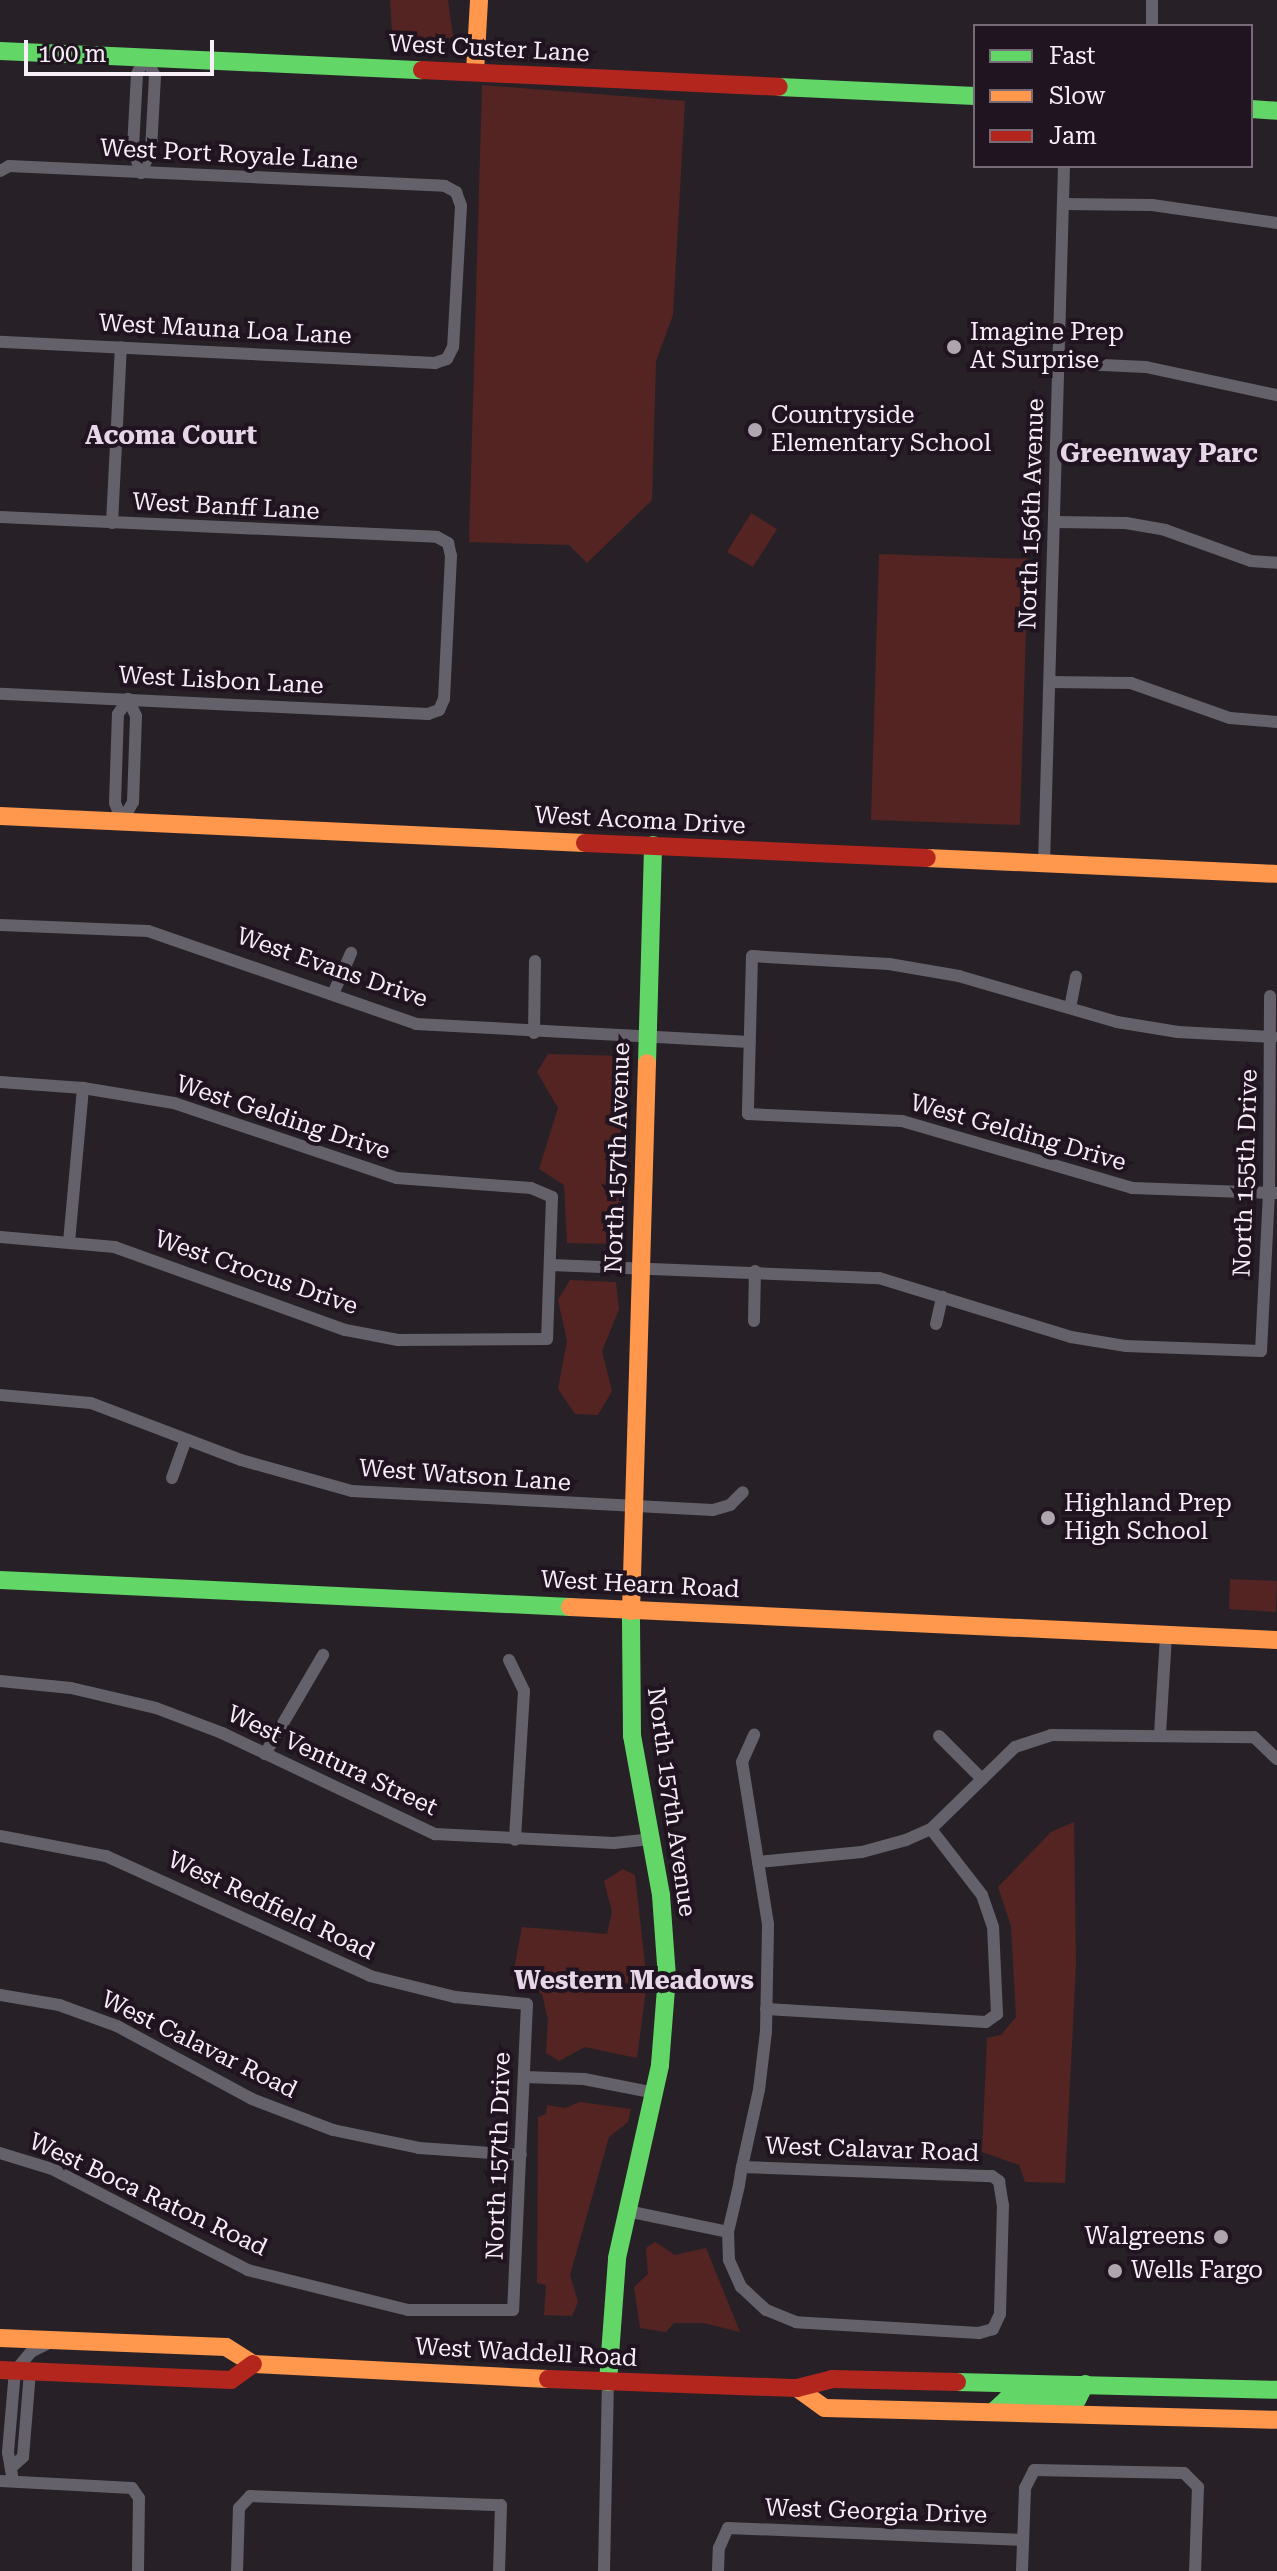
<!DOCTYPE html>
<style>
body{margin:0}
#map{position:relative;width:1277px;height:2571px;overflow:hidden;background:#272127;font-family:"Roboto Serif",serif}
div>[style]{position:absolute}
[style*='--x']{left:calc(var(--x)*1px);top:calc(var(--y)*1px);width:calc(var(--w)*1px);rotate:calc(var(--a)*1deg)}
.green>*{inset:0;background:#532422}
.street>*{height:12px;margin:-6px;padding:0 6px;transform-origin:6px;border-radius:6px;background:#64616a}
.fast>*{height:18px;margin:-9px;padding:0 9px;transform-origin:9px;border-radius:9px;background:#63d668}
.slow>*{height:18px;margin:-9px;padding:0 9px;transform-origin:9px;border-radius:9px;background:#ff974d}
.jam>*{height:18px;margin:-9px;padding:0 9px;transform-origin:9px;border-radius:9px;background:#b3261e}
.dots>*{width:22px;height:22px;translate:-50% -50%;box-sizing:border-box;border:4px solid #211421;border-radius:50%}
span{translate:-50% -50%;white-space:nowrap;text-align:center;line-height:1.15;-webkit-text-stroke:8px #211421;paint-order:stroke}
.street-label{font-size:24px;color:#f7eef7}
.poi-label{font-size:24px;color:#f7eef7}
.left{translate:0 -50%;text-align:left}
.right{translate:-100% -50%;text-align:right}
.neighbourhood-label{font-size:26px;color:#e7d6e7;font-weight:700}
.legend{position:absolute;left:973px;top:24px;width:280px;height:144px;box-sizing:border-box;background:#211421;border:2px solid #776b77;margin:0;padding:10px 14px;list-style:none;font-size:24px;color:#f7eef7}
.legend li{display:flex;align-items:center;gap:16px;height:40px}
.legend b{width:40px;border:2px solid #776b77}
.scale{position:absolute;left:24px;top:40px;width:190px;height:36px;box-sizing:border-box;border:4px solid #f7eef7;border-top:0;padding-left:10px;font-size:24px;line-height:28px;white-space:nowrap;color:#f7eef7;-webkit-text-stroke:6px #211421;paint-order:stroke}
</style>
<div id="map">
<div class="green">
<i style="clip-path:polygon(390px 0,448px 0,453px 37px,423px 43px,392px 32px)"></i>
<i style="clip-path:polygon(482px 85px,685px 101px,673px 315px,656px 361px,652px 500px,587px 563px,569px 545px,469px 542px)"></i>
<i style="clip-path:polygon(751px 513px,777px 529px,753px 567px,727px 552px)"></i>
<i style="clip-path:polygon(879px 554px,1028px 559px,1020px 825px,871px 820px)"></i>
<i style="clip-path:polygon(548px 1054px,626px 1056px,620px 1244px,567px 1243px,564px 1185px,539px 1169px,558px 1108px,537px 1072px)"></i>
<i style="clip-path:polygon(570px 1280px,616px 1282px,619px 1309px,602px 1351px,612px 1391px,598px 1415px,575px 1414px,558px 1389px,567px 1341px,558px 1300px)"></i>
<i style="clip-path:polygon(1230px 1579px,1277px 1581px,1276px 1612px,1229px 1609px)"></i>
<i style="clip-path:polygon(1074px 1822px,1076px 1965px,1065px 2183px,1025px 2182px,1019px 2165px,982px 2152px,987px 2038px,1001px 2035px,1016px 2017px,1011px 1926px,998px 1887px,1051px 1832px)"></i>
<i style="clip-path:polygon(623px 1869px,635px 1875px,647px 1982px,637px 2058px,585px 2047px,559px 2061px,546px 2053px,548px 2020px,542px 1994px,512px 1980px,522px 1927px,607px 1934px,612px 1912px,604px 1881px)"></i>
<i style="clip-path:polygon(580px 2102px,631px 2109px,628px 2122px,609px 2137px,570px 2275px,578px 2302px,572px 2316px,544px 2315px,546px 2285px,537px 2283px,538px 2117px,546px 2114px,547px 2105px,565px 2108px)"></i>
<i style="clip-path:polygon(655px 2242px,675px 2255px,706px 2248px,740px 2332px,703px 2323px,674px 2323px,666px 2332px,640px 2328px,634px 2287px,648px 2274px,646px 2248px)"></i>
</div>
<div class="street">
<i style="--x:1152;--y:0;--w:26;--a:90"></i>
<i style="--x:0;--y:171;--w:10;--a:-29"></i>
<i style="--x:9;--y:166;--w:436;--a:2.6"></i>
<i style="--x:445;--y:186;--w:13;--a:29"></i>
<i style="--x:456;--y:192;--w:15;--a:70"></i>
<i style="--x:461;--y:206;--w:141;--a:93.2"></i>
<i style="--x:453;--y:347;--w:13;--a:117"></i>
<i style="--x:447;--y:359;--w:13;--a:162"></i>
<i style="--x:435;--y:363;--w:436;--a:-177.2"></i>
<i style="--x:141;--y:173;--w:25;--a:-67"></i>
<i style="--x:151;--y:150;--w:74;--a:-86.9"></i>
<i style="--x:155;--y:76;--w:21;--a:-118"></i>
<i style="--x:141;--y:173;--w:26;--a:-108"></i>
<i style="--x:133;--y:148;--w:74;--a:-86.9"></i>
<i style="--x:137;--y:74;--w:19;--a:-65"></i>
<i style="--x:1063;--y:204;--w:89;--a:0.6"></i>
<i style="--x:1152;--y:205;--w:126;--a:8.2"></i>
<i style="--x:1058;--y:363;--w:88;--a:2.6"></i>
<i style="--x:1146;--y:367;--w:134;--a:12.1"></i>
<i style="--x:0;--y:517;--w:437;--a:2.6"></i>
<i style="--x:437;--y:537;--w:13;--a:29"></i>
<i style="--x:448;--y:543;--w:13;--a:77"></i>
<i style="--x:451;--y:556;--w:143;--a:92.8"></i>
<i style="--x:444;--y:699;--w:12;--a:114"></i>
<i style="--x:439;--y:710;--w:12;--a:160"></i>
<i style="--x:428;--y:714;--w:428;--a:-177.3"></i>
<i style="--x:1054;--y:522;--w:72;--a:0.8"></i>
<i style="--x:1126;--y:523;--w:40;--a:10"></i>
<i style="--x:1165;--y:530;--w:91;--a:19.8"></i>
<i style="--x:1251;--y:561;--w:26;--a:4"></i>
<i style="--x:112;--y:523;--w:176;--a:-87.1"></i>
<i style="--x:1050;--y:682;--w:81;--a:0.7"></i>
<i style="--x:1131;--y:683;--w:105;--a:19.5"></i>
<i style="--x:1230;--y:718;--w:47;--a:4.9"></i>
<i style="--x:122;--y:821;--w:22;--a:-60"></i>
<i style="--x:133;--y:802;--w:86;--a:-88"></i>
<i style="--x:136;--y:716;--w:19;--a:-115"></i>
<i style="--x:122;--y:821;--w:19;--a:-111"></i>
<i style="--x:115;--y:803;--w:89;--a:-88.1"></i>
<i style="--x:118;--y:714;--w:18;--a:-56"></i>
<i style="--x:1044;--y:864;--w:698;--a:-88.36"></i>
<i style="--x:0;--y:925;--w:148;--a:2.3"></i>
<i style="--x:148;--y:931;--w:284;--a:19.1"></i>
<i style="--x:416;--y:1024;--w:334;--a:3.1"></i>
<i style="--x:333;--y:994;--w:45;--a:-66.3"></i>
<i style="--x:1070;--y:1008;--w:32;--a:-79"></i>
<i style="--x:534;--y:1033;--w:72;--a:-89.2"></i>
<i style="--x:1273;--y:1037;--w:95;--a:-177"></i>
<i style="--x:1178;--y:1032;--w:62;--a:-170.7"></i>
<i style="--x:1117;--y:1022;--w:165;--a:-163.8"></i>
<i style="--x:959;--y:976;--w:71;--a:-170.3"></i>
<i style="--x:889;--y:964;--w:137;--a:-176.7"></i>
<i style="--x:752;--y:956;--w:158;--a:91.5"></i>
<i style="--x:748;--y:1114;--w:154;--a:2.6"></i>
<i style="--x:902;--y:1121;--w:240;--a:16.2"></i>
<i style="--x:1132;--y:1188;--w:145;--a:2"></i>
<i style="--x:0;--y:1082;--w:83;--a:4.1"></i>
<i style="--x:83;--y:1088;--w:92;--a:9.4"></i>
<i style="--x:174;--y:1103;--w:235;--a:18.6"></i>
<i style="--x:397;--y:1178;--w:134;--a:4.3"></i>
<i style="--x:531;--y:1188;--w:23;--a:23"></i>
<i style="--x:552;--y:1197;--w:142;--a:92"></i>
<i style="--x:547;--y:1339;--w:149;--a:179.6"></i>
<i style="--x:398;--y:1340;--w:54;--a:-169.3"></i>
<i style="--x:345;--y:1330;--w:245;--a:-160.2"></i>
<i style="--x:115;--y:1247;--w:115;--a:-175"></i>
<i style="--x:69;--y:1242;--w:155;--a:-84.8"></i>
<i style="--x:551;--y:1265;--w:328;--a:2.3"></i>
<i style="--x:879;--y:1278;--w:201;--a:17.1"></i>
<i style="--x:1071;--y:1337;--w:56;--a:9.3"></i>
<i style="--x:1126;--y:1346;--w:135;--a:2.1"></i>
<i style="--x:1261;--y:1351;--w:158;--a:-87.1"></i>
<i style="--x:1269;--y:1193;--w:197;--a:-89.7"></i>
<i style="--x:754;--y:1321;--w:50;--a:-88.9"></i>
<i style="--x:936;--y:1324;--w:28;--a:-77"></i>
<i style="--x:0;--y:1395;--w:91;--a:5"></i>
<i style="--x:91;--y:1403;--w:160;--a:20.8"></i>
<i style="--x:241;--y:1460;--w:115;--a:15.6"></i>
<i style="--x:352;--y:1491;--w:361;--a:3"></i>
<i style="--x:713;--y:1510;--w:18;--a:-16"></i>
<i style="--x:730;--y:1505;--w:18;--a:-45"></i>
<i style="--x:172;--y:1478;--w:41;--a:-70.3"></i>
<i style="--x:509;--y:1660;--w:34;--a:64"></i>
<i style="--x:524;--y:1691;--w:149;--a:93.5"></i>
<i style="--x:0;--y:1681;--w:71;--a:5.6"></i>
<i style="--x:71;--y:1688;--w:87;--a:13.2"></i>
<i style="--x:156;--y:1708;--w:71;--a:20.7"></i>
<i style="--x:222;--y:1733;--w:236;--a:25.4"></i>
<i style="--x:435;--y:1834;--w:179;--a:2.9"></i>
<i style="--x:614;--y:1843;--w:37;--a:-6"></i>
<i style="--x:1160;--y:1734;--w:99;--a:-86.5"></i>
<i style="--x:939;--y:1736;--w:61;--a:45"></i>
<i style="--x:265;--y:1754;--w:115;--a:-59.6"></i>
<i style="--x:0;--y:1836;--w:108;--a:10.7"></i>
<i style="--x:106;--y:1856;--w:290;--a:24.4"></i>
<i style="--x:370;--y:1976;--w:88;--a:13.9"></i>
<i style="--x:455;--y:1997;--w:72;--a:5.6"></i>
<i style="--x:527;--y:2004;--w:306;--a:92.6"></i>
<i style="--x:513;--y:2310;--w:105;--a:180"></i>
<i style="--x:408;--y:2310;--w:165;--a:-166"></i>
<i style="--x:248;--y:2270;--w:220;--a:-152.7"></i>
<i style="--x:52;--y:2169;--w:54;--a:-162.9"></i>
<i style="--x:758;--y:1862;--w:104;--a:-5.5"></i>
<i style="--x:862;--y:1852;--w:46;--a:-15.3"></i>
<i style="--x:906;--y:1840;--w:27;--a:-24"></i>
<i style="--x:931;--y:1829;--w:117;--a:-44.3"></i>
<i style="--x:1015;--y:1747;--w:38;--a:-18"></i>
<i style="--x:1051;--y:1735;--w:203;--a:0.6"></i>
<i style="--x:1254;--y:1737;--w:32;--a:44"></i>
<i style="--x:0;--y:1995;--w:60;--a:9.6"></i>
<i style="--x:59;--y:2005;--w:62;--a:19.9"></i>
<i style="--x:117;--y:2026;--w:153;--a:28.4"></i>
<i style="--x:252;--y:2099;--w:87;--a:20.9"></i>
<i style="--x:333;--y:2130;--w:88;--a:11.8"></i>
<i style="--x:419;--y:2148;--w:102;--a:3.9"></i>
<i style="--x:766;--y:2009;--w:220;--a:3.4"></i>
<i style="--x:986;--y:2022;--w:14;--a:-36"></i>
<i style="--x:997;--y:2014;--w:87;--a:-92.6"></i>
<i style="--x:993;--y:1927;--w:34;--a:-109"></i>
<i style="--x:982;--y:1895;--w:83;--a:-127.7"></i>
<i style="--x:524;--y:2077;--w:60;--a:1.9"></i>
<i style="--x:584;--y:2079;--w:72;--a:11.2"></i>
<i style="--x:742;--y:2167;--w:250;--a:2.1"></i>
<i style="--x:992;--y:2176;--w:9;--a:36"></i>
<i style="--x:999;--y:2181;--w:24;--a:81"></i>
<i style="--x:1003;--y:2205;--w:109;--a:91.6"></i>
<i style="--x:1000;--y:2314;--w:17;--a:115"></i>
<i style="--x:993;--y:2329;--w:15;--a:164"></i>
<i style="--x:979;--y:2333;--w:183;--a:-176.6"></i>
<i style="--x:796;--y:2322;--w:32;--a:-158"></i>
<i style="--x:766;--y:2310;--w:34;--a:-137"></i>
<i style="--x:741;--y:2287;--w:30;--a:-114"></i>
<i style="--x:729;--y:2260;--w:28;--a:-92"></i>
<i style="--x:728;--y:2232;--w:48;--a:-76.8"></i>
<i style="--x:739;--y:2185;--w:18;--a:-81"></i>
<i style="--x:742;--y:2167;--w:79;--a:-77.6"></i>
<i style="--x:759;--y:2090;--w:59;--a:-83.2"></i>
<i style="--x:766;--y:2031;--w:107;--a:-88.9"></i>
<i style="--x:768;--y:1924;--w:164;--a:-99.1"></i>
<i style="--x:742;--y:1762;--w:30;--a:-66"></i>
<i style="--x:627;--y:2211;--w:103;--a:11.7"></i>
<i style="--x:14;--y:2465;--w:12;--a:-42"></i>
<i style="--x:23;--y:2457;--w:86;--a:-85.3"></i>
<i style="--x:0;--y:2481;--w:132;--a:3"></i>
<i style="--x:132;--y:2488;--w:12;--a:55"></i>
<i style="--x:139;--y:2498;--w:73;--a:90.8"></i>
<i style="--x:13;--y:2481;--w:29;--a:-100"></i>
<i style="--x:8;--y:2452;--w:81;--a:-85.1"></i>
<i style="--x:15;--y:2371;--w:25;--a:-50"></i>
<i style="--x:31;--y:2352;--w:25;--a:-27"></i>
<i style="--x:237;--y:2571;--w:63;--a:-88.2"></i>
<i style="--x:239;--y:2508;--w:16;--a:-47"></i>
<i style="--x:250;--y:2496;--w:251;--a:2.1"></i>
<i style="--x:501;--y:2505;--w:66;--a:91.7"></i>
<i style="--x:604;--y:2571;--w:189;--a:-88.8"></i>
<i style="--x:718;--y:2571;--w:23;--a:-88"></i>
<i style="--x:719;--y:2548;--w:22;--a:-66"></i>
<i style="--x:728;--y:2528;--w:294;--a:2.3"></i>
<i style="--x:1022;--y:2571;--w:83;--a:-87.9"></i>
<i style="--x:1025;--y:2488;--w:20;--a:-63"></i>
<i style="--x:1034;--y:2470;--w:150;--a:1.1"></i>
<i style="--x:1184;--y:2473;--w:20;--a:45"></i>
<i style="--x:1198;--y:2487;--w:84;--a:92"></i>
</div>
<div class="fast">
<i style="--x:0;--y:51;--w:422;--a:2.6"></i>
<i style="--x:779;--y:87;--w:196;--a:2.6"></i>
<i style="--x:1251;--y:109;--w:26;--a:4"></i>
<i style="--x:647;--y:1063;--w:218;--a:-88.4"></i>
<i style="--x:0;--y:1580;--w:571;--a:2.71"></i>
<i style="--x:608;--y:2382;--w:124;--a:-85.8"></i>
<i style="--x:617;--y:2258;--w:198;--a:-77.4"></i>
<i style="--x:660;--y:2065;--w:88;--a:-85.5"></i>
<i style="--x:667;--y:1977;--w:82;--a:-94.2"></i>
<i style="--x:661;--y:1895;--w:162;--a:-100.3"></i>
<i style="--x:632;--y:1736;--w:125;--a:-90.5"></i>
<i style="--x:957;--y:2382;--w:320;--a:1.4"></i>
<i style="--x:993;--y:2412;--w:19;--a:-43"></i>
<i style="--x:1007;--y:2399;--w:70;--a:0.8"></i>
<i style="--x:1077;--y:2400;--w:18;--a:-63"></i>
</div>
<div class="slow">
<i style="--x:475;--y:72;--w:72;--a:-86.8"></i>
<i style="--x:0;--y:816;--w:586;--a:2.64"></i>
<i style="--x:927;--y:858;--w:350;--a:2.6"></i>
<i style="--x:570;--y:1607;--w:708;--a:2.67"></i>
<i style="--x:631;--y:1611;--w:548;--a:-88.33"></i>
<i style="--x:0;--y:2338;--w:226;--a:2.3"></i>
<i style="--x:226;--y:2347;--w:32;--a:32"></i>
<i style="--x:253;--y:2364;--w:295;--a:2.9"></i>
<i style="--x:797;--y:2388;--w:34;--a:36"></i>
<i style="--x:825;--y:2408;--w:452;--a:1.5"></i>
</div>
<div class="jam">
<i style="--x:422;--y:70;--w:357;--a:2.7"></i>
<i style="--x:585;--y:843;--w:342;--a:2.5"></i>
<i style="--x:0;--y:2370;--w:231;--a:2.5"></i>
<i style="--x:231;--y:2380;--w:27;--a:-36"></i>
<i style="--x:548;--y:2379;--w:249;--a:2.1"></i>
<i style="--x:797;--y:2388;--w:36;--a:-14"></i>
<i style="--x:832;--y:2379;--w:125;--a:1.4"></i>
</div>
<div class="dots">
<i style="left:954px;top:347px;background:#aea6ae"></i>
<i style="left:755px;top:430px;background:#aea6ae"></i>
<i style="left:1048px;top:1518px;background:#aea6ae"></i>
<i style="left:1221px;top:2237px;background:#aea6ae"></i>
<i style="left:1115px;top:2271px;background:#aea6ae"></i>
</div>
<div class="street-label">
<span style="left:489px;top:49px;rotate:3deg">West Custer Lane</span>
<span style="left:229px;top:155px;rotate:3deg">West Port Royale Lane</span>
<span style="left:225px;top:330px;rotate:3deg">West Mauna Loa Lane</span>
<span style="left:226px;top:507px;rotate:3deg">West Banff Lane</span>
<span style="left:1032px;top:514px;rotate:-88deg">North 156th Avenue</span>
<span style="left:221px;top:681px;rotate:3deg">West Lisbon Lane</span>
<span style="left:640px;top:821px;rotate:3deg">West Acoma Drive</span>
<span style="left:332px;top:968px;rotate:19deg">West Evans Drive</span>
<span style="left:283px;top:1118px;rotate:18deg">West Gelding Drive</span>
<span style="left:1018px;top:1133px;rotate:16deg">West Gelding Drive</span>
<span style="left:618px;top:1158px;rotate:-88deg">North 157th Avenue</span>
<span style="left:1246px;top:1173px;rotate:-88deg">North 155th Drive</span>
<span style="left:256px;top:1273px;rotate:19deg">West Crocus Drive</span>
<span style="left:465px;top:1476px;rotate:4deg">West Watson Lane</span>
<span style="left:640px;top:1585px;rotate:3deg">West Hearn Road</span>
<span style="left:332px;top:1761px;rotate:25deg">West Ventura Street</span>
<span style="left:671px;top:1802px;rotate:82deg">North 157th Avenue</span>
<span style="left:271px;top:1906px;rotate:25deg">West Redfield Road</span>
<span style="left:199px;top:2045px;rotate:26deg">West Calavar Road</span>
<span style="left:872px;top:2150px;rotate:2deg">West Calavar Road</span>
<span style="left:499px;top:2156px;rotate:-88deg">North 157th Drive</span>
<span style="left:148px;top:2195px;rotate:25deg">West Boca Raton Road</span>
<span style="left:526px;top:2353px;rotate:3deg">West Waddell Road</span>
<span style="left:876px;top:2512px;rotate:2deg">West Georgia Drive</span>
</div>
<div class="poi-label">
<span class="left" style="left:970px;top:347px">Imagine Prep<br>At Surprise</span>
<span class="left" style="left:771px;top:430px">Countryside<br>Elementary School</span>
<span class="left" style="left:1064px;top:1518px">Highland Prep<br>High School</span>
<span class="right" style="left:1205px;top:2237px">Walgreens</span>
<span class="left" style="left:1131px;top:2271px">Wells Fargo</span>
</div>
<div class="neighbourhood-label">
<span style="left:171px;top:436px">Acoma Court</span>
<span style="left:1159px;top:454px">Greenway Parc</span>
<span style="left:634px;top:1981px">Western Meadows</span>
</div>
<ul class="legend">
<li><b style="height:10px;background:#63d668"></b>Fast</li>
<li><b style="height:10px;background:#ff974d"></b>Slow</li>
<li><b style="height:10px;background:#b3261e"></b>Jam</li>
</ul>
<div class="scale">100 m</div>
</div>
